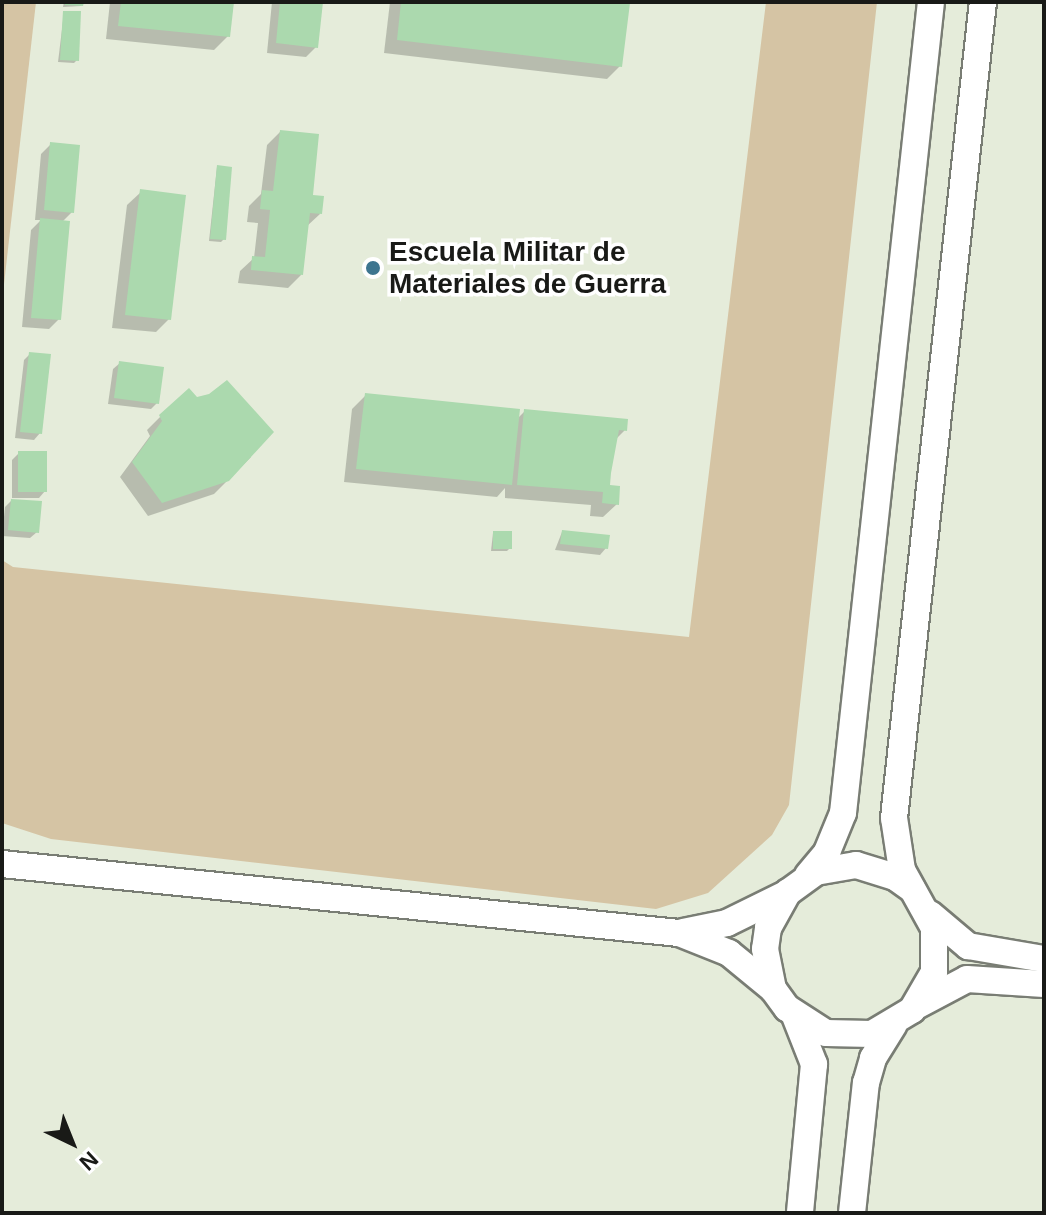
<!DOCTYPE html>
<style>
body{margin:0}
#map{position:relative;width:1046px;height:1215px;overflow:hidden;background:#f2f7ec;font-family:Helvetica,sans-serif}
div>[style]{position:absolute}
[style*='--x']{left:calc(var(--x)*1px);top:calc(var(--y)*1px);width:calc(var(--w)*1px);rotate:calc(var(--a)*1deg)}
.built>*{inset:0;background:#e5ecda}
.green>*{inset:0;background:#d5c4a4}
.shadow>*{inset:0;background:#0003}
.building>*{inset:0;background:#abd9ae}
.roads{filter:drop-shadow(2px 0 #797d74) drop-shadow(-2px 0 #797d74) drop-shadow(0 2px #797d74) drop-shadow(0 -2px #797d74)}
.minor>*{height:26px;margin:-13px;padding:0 13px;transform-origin:13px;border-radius:13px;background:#fff}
.dots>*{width:22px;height:22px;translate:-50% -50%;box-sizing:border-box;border:4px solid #fff;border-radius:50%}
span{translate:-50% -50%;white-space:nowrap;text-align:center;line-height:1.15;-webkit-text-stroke:7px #fff;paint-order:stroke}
.poi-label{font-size:28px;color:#191a17;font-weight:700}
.left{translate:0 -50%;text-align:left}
.frame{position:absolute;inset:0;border:4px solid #191a17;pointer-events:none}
.north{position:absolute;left:32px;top:1103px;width:80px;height:80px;-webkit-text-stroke:6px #fff;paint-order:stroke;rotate:137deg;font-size:22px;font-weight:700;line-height:32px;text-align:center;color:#191a17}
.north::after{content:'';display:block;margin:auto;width:28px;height:36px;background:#191a17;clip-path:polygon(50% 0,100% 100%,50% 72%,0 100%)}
</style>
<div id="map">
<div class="built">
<i style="clip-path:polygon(2px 2px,1044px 2px,1044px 1213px,2px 1213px)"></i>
</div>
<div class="green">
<i style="clip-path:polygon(2px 2px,36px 2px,2px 302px)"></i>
<i style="clip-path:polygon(766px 2px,877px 2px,789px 805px,772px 835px,708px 893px,656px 909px,51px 839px,2px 823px,2px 560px,13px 567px,689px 637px)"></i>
</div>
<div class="shadow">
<i style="clip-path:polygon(64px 2px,82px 2px,81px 6px,63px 7px)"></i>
<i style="clip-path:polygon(110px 2px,232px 2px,228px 36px,214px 50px,106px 39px)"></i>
<i style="clip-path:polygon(272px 2px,321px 2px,316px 47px,306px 57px,267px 53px)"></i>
<i style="clip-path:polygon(390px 2px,628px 5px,620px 66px,607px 79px,384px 53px)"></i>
<i style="clip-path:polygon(64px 13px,77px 60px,74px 63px,58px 62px)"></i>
<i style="clip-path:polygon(280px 132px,320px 214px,306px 227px,301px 275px,288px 288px,238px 283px,240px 271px,254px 258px,258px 223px,247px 222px,249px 206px,261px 194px,267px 145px)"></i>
<i style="clip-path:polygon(51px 144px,72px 212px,62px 222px,59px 319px,49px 329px,22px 327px,31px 230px,41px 220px,35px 220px,41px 154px)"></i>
<i style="clip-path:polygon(217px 167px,224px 239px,221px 242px,209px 241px)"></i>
<i style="clip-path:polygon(141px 192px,169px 319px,156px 332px,112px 328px,127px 205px)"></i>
<i style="clip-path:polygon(30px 354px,40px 433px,34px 440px,15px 438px,24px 360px)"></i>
<i style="clip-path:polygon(120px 363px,157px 403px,151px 409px,108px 404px,113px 369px)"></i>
<i style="clip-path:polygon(366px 395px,517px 419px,525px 411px,625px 430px,615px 440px,608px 487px,617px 504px,603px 517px,590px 516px,591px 505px,505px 498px,505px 488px,497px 497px,344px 482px,352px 409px)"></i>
<i style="clip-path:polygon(197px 399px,251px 450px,251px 457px,214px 494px,148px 516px,120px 477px,150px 436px,147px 430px,161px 416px)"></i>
<i style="clip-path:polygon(19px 453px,45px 491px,39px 498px,12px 498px,12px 460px)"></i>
<i style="clip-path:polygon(12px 500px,37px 532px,30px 538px,2px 536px,5px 507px)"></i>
<i style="clip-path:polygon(562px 532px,606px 548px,600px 555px,555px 550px)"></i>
<i style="clip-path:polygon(493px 533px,510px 548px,507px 551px,491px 551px)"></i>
</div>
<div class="building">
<i style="clip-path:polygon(65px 2px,84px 2px,83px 6px,65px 5px)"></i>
<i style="clip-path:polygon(121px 2px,234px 2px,230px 37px,118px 26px)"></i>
<i style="clip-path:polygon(280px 2px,323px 2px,318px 48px,276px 43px)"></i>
<i style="clip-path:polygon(401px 2px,630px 3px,622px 67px,397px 40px)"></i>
<i style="clip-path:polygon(63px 11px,81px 11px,79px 61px,60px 60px)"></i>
<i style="clip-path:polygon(280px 130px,319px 134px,313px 195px,324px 196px,322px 214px,310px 213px,303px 275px,251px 270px,252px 256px,265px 257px,270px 210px,260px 209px,262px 190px,273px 191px)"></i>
<i style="clip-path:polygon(50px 142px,80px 145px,74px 213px,44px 210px)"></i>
<i style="clip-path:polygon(217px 165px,232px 167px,226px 240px,210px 239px)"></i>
<i style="clip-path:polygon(140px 189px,186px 195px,171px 320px,125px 315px)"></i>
<i style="clip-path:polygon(40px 218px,70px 221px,61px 320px,31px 318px)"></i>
<i style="clip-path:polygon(29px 352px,51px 354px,42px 434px,20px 432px)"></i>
<i style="clip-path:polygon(119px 361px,164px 367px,159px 404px,114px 398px)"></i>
<i style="clip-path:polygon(227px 380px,274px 432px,229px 481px,162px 503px,132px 462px,162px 421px,159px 415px,189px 388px,197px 397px,209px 394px)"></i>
<i style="clip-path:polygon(365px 393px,520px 409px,512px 485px,356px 469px)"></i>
<i style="clip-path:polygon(524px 409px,628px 419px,627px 431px,619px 430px,611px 473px,610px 485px,620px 486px,619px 505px,602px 503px,603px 492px,517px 485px)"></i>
<i style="clip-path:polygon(18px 451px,47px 451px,47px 492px,18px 492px)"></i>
<i style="clip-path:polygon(11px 499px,42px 501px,39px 533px,8px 530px)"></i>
<i style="clip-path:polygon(562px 530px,610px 535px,608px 549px,560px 544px)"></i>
<i style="clip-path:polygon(493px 531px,512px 531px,512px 549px,493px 549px)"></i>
</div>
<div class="roads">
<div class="minor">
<i style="--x:2;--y:864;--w:681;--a:5.82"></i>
<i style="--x:679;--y:933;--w:54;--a:21.8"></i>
<i style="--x:729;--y:953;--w:57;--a:39.3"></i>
<i style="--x:808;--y:875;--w:30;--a:-50"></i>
<i style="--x:827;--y:852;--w:42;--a:-67.7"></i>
<i style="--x:843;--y:813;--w:816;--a:-83.81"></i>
<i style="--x:912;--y:889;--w:21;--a:-145"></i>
<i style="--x:895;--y:877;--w:41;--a:-162.9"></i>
<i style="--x:856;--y:865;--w:41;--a:170.1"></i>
<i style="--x:816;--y:872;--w:34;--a:144"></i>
<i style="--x:788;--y:892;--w:41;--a:119.1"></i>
<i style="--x:768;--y:928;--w:21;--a:98"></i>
<i style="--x:765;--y:949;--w:41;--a:78.7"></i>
<i style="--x:773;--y:989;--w:24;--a:54"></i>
<i style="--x:787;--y:1008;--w:46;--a:32.7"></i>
<i style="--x:826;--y:1033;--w:46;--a:1.2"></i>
<i style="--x:872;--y:1034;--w:47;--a:-31"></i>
<i style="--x:912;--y:1010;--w:44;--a:-59.9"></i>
<i style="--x:934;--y:972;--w:44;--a:-90"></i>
<i style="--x:934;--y:928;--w:66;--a:-118.9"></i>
<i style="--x:902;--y:870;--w:53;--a:-98.7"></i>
<i style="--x:894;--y:818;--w:821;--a:-83.78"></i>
<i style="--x:930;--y:914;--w:50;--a:40.1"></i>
<i style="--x:968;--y:946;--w:77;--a:9.7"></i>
<i style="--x:683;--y:932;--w:45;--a:-11.6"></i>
<i style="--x:727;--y:923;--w:64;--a:-26.2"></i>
<i style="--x:918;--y:1005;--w:55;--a:-28"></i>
<i style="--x:967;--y:979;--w:77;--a:3.7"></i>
<i style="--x:795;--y:1016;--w:52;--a:68.4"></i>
<i style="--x:814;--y:1064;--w:150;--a:95.4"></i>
<i style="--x:852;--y:1213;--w:131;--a:-83.9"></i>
<i style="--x:866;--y:1083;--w:26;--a:-74"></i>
<i style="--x:873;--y:1058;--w:39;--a:-58"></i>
</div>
</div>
<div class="dots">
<i style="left:373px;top:268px;background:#3d758f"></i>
</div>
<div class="poi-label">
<span class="left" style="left:389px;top:268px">Escuela Militar de<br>Materiales de Guerra</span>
</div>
<div class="frame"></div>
<div class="north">N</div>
</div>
